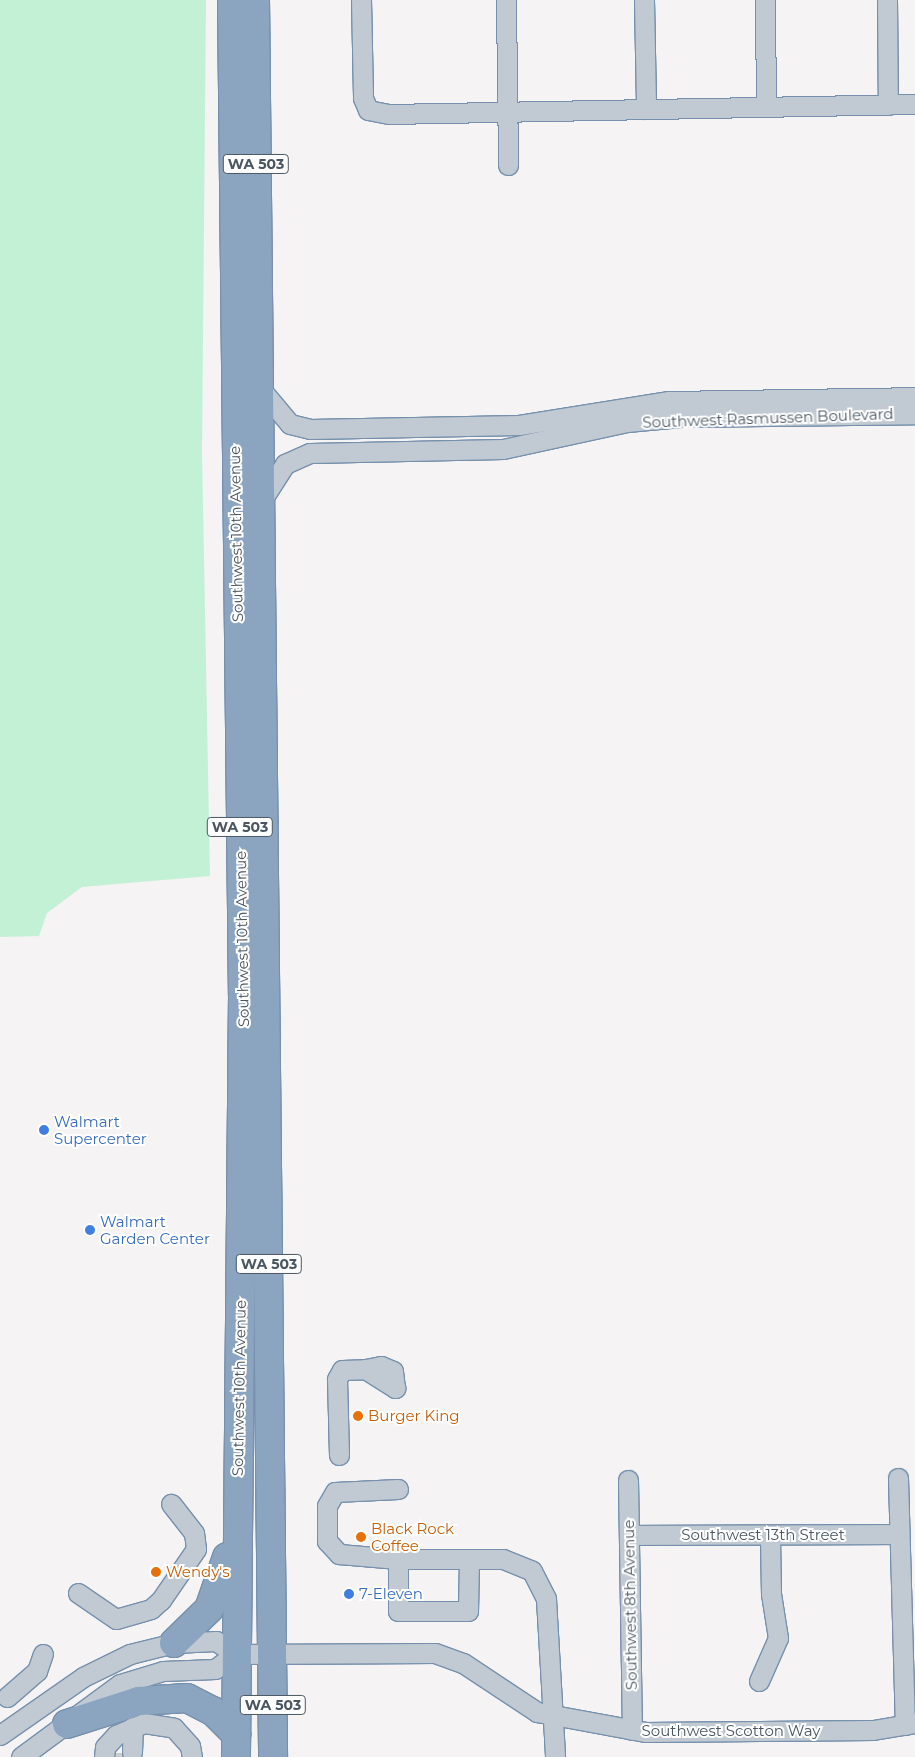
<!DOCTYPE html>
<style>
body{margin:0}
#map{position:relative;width:915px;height:1757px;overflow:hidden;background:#f5f3f3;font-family:Montserrat,sans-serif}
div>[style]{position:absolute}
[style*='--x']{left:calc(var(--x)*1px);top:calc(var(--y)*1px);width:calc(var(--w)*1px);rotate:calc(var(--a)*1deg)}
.green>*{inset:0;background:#c3f1d5}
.minor-tunnel>*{height:19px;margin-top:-9.5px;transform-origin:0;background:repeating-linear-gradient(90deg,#caccce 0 19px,transparent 0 28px)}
.roads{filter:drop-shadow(1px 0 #7690ad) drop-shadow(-1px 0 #7690ad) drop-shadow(0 1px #7690ad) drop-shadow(0 -1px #7690ad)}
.minor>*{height:19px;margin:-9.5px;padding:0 9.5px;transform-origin:9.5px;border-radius:9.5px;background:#c1cad2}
.highway>*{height:28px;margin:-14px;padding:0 14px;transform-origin:14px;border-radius:14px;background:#8ba5c1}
.dots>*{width:14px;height:14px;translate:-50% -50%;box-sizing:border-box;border:2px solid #fff;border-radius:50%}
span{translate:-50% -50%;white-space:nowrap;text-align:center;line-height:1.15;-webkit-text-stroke:4px #fff;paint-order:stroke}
.shield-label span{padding:1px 4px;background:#fff;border:1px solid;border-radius:4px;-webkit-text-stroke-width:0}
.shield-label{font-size:14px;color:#4a5661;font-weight:700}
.street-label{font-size:15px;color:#4a5661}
.shop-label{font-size:15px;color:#366cbe}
.left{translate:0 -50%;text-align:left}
.food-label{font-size:15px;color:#c56008}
</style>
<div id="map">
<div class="green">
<i style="clip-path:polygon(0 0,206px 0,202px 452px,210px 876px,82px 887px,47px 913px,39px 936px,0 937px)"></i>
</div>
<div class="minor-tunnel">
<i style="--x:123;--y:1752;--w:5;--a:90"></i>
</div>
<div class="roads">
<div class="minor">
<i style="--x:361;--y:0;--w:98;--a:88.8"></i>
<i style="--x:363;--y:98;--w:13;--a:67"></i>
<i style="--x:368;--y:110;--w:21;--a:11"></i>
<i style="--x:389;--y:114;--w:526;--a:-1.09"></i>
<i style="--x:506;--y:0;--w:165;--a:89.3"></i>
<i style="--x:644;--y:0;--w:109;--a:88.9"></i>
<i style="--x:765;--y:0;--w:107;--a:89.5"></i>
<i style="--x:887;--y:0;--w:105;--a:89.5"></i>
<i style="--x:259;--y:387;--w:48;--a:50"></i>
<i style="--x:290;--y:424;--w:21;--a:14"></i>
<i style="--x:310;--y:429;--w:209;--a:-1.1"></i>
<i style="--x:519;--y:425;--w:152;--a:-9.1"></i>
<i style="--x:669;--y:401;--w:246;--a:-0.9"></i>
<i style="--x:262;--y:500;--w:43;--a:-57.4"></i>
<i style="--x:285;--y:464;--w:27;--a:-24"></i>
<i style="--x:310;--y:453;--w:193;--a:-1.2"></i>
<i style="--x:503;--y:449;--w:127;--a:-12.3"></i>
<i style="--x:627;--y:422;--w:54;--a:-5.3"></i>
<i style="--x:681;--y:417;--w:234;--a:-0.7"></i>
<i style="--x:339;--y:1455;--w:76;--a:-91.5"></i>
<i style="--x:337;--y:1379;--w:10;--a:-61"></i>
<i style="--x:342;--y:1370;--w:23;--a:-2"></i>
<i style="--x:365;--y:1369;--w:36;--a:32"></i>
<i style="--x:395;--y:1388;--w:17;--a:-97"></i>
<i style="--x:393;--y:1371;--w:13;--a:-157"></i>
<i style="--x:381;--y:1366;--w:16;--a:169"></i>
<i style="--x:898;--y:1478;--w:247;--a:88.4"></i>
<i style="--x:628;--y:1480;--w:250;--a:89.1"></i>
<i style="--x:398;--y:1489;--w:63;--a:177.3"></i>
<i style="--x:335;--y:1492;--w:16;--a:120"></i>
<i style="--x:327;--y:1506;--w:35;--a:90"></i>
<i style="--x:327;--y:1541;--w:18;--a:47"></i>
<i style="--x:339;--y:1554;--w:59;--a:4.8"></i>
<i style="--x:629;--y:1535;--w:269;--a:-0.2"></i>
<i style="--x:469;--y:1559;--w:52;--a:91.1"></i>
<i style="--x:468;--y:1611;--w:70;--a:180"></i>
<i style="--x:398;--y:1611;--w:52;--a:-90"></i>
<i style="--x:398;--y:1559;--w:105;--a:0"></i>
<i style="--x:503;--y:1559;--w:31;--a:22"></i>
<i style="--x:532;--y:1571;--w:31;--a:63"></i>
<i style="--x:546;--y:1599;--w:158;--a:86.7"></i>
<i style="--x:78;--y:1593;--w:46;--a:34.4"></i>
<i style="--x:116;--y:1619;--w:36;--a:-16"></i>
<i style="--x:151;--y:1609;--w:13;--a:-42"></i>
<i style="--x:161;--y:1600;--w:62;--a:-55.5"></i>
<i style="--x:196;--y:1549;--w:16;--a:-97"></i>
<i style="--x:194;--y:1533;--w:37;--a:-128"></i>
<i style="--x:759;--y:1681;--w:47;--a:-66.2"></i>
<i style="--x:778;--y:1638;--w:45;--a:-99"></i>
<i style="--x:771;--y:1594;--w:59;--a:-91"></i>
<i style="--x:7;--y:1697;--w:40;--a:-41"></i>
<i style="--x:37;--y:1671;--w:18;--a:-71"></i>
<i style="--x:0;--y:1735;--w:101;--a:-34.9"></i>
<i style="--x:83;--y:1677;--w:52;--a:-26.1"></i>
<i style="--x:130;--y:1654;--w:45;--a:-14"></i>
<i style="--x:174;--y:1643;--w:42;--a:-2.7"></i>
<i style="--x:216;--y:1641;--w:23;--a:34"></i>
<i style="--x:132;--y:1752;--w:25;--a:-88"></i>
<i style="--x:21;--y:1757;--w:123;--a:-36.4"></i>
<i style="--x:120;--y:1684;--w:45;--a:-16.8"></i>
<i style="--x:163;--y:1671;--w:52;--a:-2.2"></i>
<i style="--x:215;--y:1669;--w:25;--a:-37"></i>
<i style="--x:235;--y:1654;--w:200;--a:-0.3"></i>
<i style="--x:435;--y:1653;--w:30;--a:20"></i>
<i style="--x:463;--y:1663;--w:89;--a:33.5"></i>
<i style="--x:537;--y:1712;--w:111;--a:10.4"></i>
<i style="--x:646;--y:1732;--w:227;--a:-0.5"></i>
<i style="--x:873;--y:1730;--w:43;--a:-9.5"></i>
<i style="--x:104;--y:1757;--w:10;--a:-84"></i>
<i style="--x:105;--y:1747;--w:16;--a:-47"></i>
<i style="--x:116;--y:1735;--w:30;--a:-23"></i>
<i style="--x:144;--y:1723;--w:30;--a:9"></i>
<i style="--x:174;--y:1728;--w:24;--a:48"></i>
<i style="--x:190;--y:1746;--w:11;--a:80"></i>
</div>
<div class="highway">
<i style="--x:232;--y:0;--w:996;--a:89.37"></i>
<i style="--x:243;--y:996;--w:761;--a:90.53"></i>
<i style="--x:255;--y:0;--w:1757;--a:89.41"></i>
<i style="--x:174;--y:1643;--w:49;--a:-44.2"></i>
<i style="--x:209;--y:1609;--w:55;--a:-70.9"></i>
<i style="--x:67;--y:1724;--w:76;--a:-17.7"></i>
<i style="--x:139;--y:1701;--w:48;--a:-3.6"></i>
<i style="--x:187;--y:1698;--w:29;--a:27"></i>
<i style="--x:213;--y:1711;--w:33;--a:45"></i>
</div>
</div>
<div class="dots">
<i style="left:44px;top:1130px;background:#3f7fe0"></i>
<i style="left:90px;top:1230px;background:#3f7fe0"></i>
<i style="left:358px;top:1416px;background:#e8710a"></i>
<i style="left:361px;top:1537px;background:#e8710a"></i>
<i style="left:156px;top:1572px;background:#e8710a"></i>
<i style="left:349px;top:1594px;background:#3f7fe0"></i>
</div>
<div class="shield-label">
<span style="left:256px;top:164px">WA 503</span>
<span style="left:240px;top:827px">WA 503</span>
<span style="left:269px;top:1264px">WA 503</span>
<span style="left:273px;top:1705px">WA 503</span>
</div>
<div class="street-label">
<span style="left:768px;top:418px;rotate:-2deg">Southwest Rasmussen Boulevard</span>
<span style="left:236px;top:534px;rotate:-91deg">Southwest 10th Avenue</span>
<span style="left:242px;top:939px;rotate:-91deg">Southwest 10th Avenue</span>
<span style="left:239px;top:1388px;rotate:-89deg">Southwest 10th Avenue</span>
<span style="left:763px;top:1535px">Southwest 13th Street</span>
<span style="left:630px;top:1605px;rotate:-91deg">Southwest 8th Avenue</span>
<span style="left:731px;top:1731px">Southwest Scotton Way</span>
</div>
<div class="shop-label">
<span class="left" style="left:54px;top:1130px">Walmart<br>Supercenter</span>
<span class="left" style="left:100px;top:1230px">Walmart<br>Garden Center</span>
<span class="left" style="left:359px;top:1594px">7-Eleven</span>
</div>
<div class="food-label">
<span class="left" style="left:368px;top:1416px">Burger King</span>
<span class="left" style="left:371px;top:1537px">Black Rock<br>Coffee</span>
<span class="left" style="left:166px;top:1572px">Wendy's</span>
</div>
</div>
